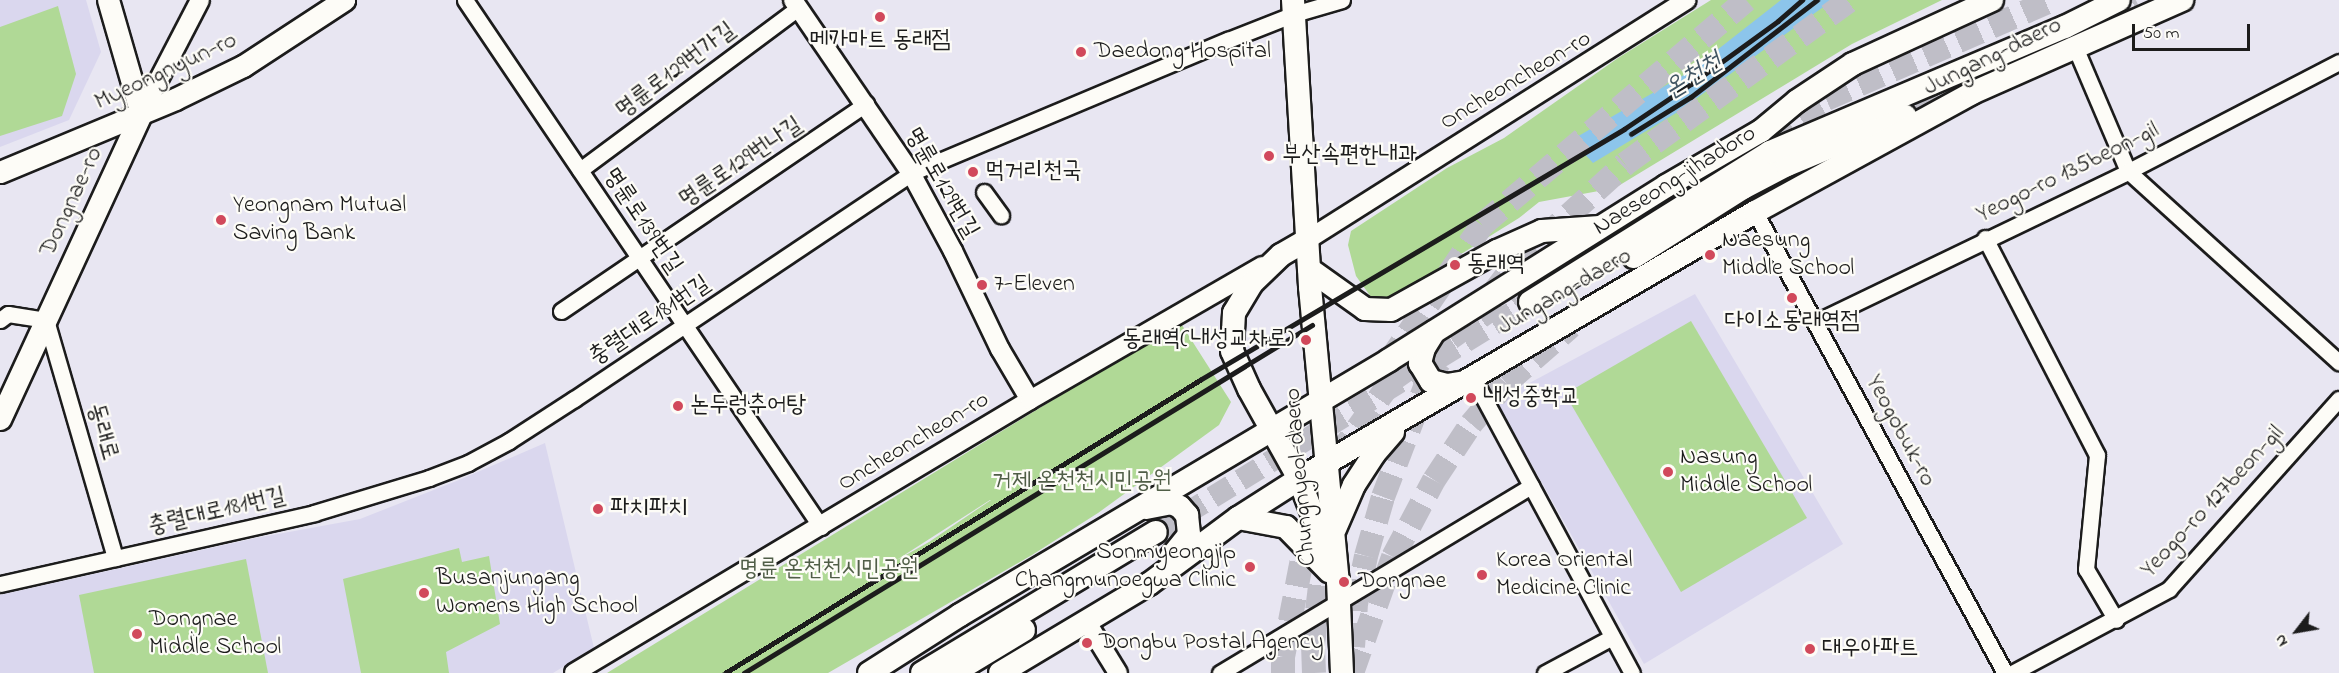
<!DOCTYPE html>
<meta charset="utf-8">
<style>
body{margin:0}
#map{position:relative;width:2339px;height:673px;overflow:hidden;background:#e8e6f2;font-family:"Indie Flower","Poor Story",sans-serif}
div>[style]{position:absolute}
[style*='--x']{left:calc(var(--x)*1px);top:calc(var(--y)*1px);width:calc(var(--w)*1px);rotate:calc(var(--a)*1deg)}
.built>*{inset:0;background:#dad7ee}
.green>*{inset:0;background:#b0d996}
.water>*{inset:0;background:#8cc5eb}
.primary-tunnel>*{height:22px;margin-top:-11px;transform-origin:0;background:repeating-linear-gradient(90deg,#bfbec7 0 22px,transparent 0 33px)}
.trunk-tunnel>*{height:24px;margin-top:-12px;transform-origin:0;background:repeating-linear-gradient(90deg,#bfbec7 0 24px,transparent 0 36px)}
.roads{filter:drop-shadow(2px 0 #1c1c1c) drop-shadow(-2px 0 #1c1c1c) drop-shadow(0 2px #1c1c1c) drop-shadow(0 -2px #1c1c1c)}
.minor>*{height:15px;margin:-7.5px;padding:0 7.5px;transform-origin:7.5px;border-radius:7.5px;background:#fdfcf7}
.tertiary>*{height:18px;margin:-9px;padding:0 9px;transform-origin:9px;border-radius:9px;background:#fdfcf7}
.secondary>*{height:21px;margin:-10.5px;padding:0 10.5px;transform-origin:10.5px;border-radius:10.5px;background:#fdfcf7}
.primary>*{height:22px;margin:-11px;padding:0 11px;transform-origin:11px;border-radius:11px;background:#fdfcf7}
.rail>*{height:4.5px;margin:-2.25px;padding:0 2.25px;transform-origin:2.25px;border-radius:2.25px;background:#1c1c1c}
.dots>*{width:16px;height:16px;translate:-50% -50%;box-sizing:border-box;border:3px solid #fdfcf7;border-radius:50%}
span{translate:-50% -50%;white-space:nowrap;text-align:center;line-height:1.15;-webkit-text-stroke:4.5px #fdfcf7;paint-order:stroke}
.poi-label{font-size:24px;color:#1c1c1c}
.left{translate:0 -50%;text-align:left}
.right{translate:-100% -50%;text-align:right}
.street-label{font-size:24px;color:#1c1c1c}
.park-label{font-size:24px;color:#505e47}
.water-label{font-size:26px;color:#435764;font-style:italic}
.north{position:absolute;left:2267px;top:601px;width:60px;height:60px;-webkit-text-stroke:4px #fdfcf7;paint-order:stroke;rotate:239deg;font-size:16px;font-weight:700;line-height:24px;text-align:center;color:#1c1c1c}
.north::after{content:'';display:block;margin:auto;width:21px;height:27px;background:#1c1c1c;clip-path:polygon(50% 0,100% 100%,50% 72%,0 100%)}
.scale{position:absolute;left:2132px;top:24px;width:118px;height:27px;box-sizing:border-box;border:3px solid #1c1c1c;border-top:0;padding-left:8px;font-size:18px;line-height:21px;white-space:nowrap;color:#1c1c1c;-webkit-text-stroke:4px #fdfcf7;paint-order:stroke}
</style>
<div id="map">
<div class="built">
<i style="clip-path:polygon(0 0,86px 0,101px 52px,69px 120px,0 147px)"></i>
<i style="clip-path:polygon(1695px 294px,1843px 544px,1644px 664px,1496px 401px)"></i>
<i style="clip-path:polygon(545px 443px,594px 648px,553px 673px,0 673px,0 595px,256px 538px,360px 519px,459px 480px)"></i>
</div>
<div class="green">
<i style="clip-path:polygon(1711px 0,1942px 0,1852px 44px,1615px 188px,1539px 202px,1519px 218px,1389px 299px,1371px 297px,1356px 276px,1348px 245px,1351px 231px,1447px 168px,1504px 138px,1618px 58px)"></i>
<i style="clip-path:polygon(58px 6px,76px 74px,62px 116px,0 136px,0 27px)"></i>
<i style="clip-path:polygon(1691px 321px,1807px 518px,1681px 592px,1565px 394px)"></i>
<i style="clip-path:polygon(evenodd,1180px 322px,1231px 402px,1219px 425px,1098px 513px,1032px 555px,828px 673px,607px 673px,1180px 322px,991px 500px,929px 542px,895px 561px,990px 500px,991px 500px)"></i>
<i style="clip-path:polygon(459px 548px,462px 562px,489px 556px,500px 624px,446px 652px,449px 673px,361px 673px,343px 579px)"></i>
<i style="clip-path:polygon(246px 559px,268px 673px,94px 673px,79px 595px)"></i>
</div>
<div class="water">
<i style="clip-path:polygon(1781px 0,1833px 0,1676px 113px,1593px 163px,1580px 149px,1575px 138px,1689px 72px)"></i>
</div>
<div class="primary-tunnel">
<i style="--x:1156;--y:532;--w:439;--a:-31.6"></i>
</div>
<div class="trunk-tunnel">
<i style="--x:2100;--y:18;--w:40;--a:-26.6"></i>
<i style="--x:1886;--y:126;--w:182;--a:-26.8"></i>
<i style="--x:1768;--y:134;--w:68;--a:-31.1"></i>
<i style="--x:1826;--y:99;--w:248;--a:-23.6"></i>
<i style="--x:1758;--y:199;--w:91;--a:-31.1"></i>
<i style="--x:1491;--y:296;--w:41;--a:-52.9"></i>
<i style="--x:1516;--y:263;--w:147;--a:-42.2"></i>
<i style="--x:1625;--y:164;--w:278;--a:-36.1"></i>
<i style="--x:1388;--y:363;--w:167;--a:-55.7"></i>
<i style="--x:1482;--y:225;--w:347;--a:-40.4"></i>
<i style="--x:1353;--y:647;--w:43;--a:-86"></i>
<i style="--x:1356;--y:604;--w:49;--a:-78.2"></i>
<i style="--x:1366;--y:556;--w:61;--a:-73.9"></i>
<i style="--x:1383;--y:497;--w:132;--a:-69.1"></i>
<i style="--x:1430;--y:374;--w:16;--a:-52"></i>
<i style="--x:1283;--y:673;--w:16;--a:-90"></i>
<i style="--x:1283;--y:657;--w:173;--a:-79"></i>
<i style="--x:1316;--y:487;--w:131;--a:-54.6"></i>
<i style="--x:1392;--y:380;--w:148;--a:-35.6"></i>
<i style="--x:1314;--y:673;--w:28;--a:-92"></i>
<i style="--x:1313;--y:645;--w:101;--a:-83.2"></i>
<i style="--x:1352;--y:673;--w:123;--a:-70.5"></i>
<i style="--x:1393;--y:557;--w:87;--a:-62"></i>
<i style="--x:1434;--y:480;--w:67;--a:-56.5"></i>
<i style="--x:1471;--y:424;--w:54;--a:-49.5"></i>
<i style="--x:1506;--y:383;--w:86;--a:-41.2"></i>
</div>
<div class="roads">
<div class="minor">
<i style="--x:465;--y:0;--w:636;--a:55.96"></i>
<i style="--x:2075;--y:47;--w:135;--a:66.9"></i>
<i style="--x:2128;--y:171;--w:285;--a:42.2"></i>
<i style="--x:580;--y:170;--w:272;--a:-36.6"></i>
<i style="--x:984;--y:192;--w:29;--a:54"></i>
<i style="--x:1755;--y:212;--w:524;--a:61.53"></i>
<i style="--x:1985;--y:238;--w:244;--a:62.7"></i>
<i style="--x:2097;--y:455;--w:115;--a:95.5"></i>
<i style="--x:2086;--y:569;--w:59;--a:59.5"></i>
<i style="--x:561;--y:311;--w:369;--a:-34.2"></i>
<i style="--x:0;--y:320;--w:10;--a:-37"></i>
<i style="--x:8;--y:314;--w:38;--a:9"></i>
<i style="--x:46;--y:320;--w:248;--a:73.8"></i>
<i style="--x:1816;--y:322;--w:343;--a:-25.7"></i>
<i style="--x:2125;--y:173;--w:241;--a:-27.4"></i>
<i style="--x:1473;--y:378;--w:335;--a:61.7"></i>
<i style="--x:0;--y:584;--w:322;--a:-12.7"></i>
<i style="--x:314;--y:513;--w:120;--a:-16.9"></i>
<i style="--x:429;--y:478;--w:42;--a:-21"></i>
<i style="--x:468;--y:463;--w:47;--a:-28.2"></i>
<i style="--x:509;--y:441;--w:77;--a:-32.9"></i>
<i style="--x:574;--y:399;--w:406;--a:-33.8"></i>
<i style="--x:911;--y:173;--w:344;--a:-22.8"></i>
<i style="--x:1228;--y:40;--w:71;--a:-21.5"></i>
<i style="--x:1294;--y:14;--w:50;--a:-16.3"></i>
<i style="--x:1220;--y:673;--w:363;--a:-31"></i>
<i style="--x:1545;--y:673;--w:76;--a:-28.2"></i>
<i style="--x:2012;--y:673;--w:178;--a:-28.1"></i>
<i style="--x:2169;--y:589;--w:255;--a:-48.2"></i>
</div>
<div class="tertiary">
<i style="--x:793;--y:0;--w:209;--a:55.7"></i>
<i style="--x:911;--y:173;--w:89;--a:61.7"></i>
<i style="--x:953;--y:251;--w:109;--a:64.4"></i>
<i style="--x:1000;--y:349;--w:59;--a:59.5"></i>
<i style="--x:141;--y:114;--w:128;--a:-62.6"></i>
<i style="--x:1307;--y:240;--w:449;--a:-32.3"></i>
<i style="--x:1086;--y:621;--w:61;--a:58.4"></i>
<i style="--x:574;--y:673;--w:531;--a:-30.91"></i>
<i style="--x:1030;--y:400;--w:268;--a:-30"></i>
</div>
<div class="secondary">
<i style="--x:0;--y:172;--w:190;--a:-22.6"></i>
<i style="--x:175;--y:99;--w:76;--a:-25.9"></i>
<i style="--x:243;--y:66;--w:121;--a:-33.2"></i>
<i style="--x:0;--y:419;--w:336;--a:-65.2"></i>
<i style="--x:141;--y:114;--w:119;--a:-106.1"></i>
</div>
<div class="primary">
<i style="--x:1293;--y:0;--w:288;--a:86.6"></i>
<i style="--x:1310;--y:287;--w:295;--a:84.6"></i>
<i style="--x:1338;--y:581;--w:92;--a:87.5"></i>
<i style="--x:1307;--y:240;--w:30;--a:150"></i>
<i style="--x:1281;--y:255;--w:40;--a:136"></i>
<i style="--x:1252;--y:283;--w:35;--a:121"></i>
<i style="--x:1234;--y:313;--w:38;--a:93"></i>
<i style="--x:1232;--y:351;--w:42;--a:65.9"></i>
<i style="--x:1249;--y:389;--w:103;--a:60.9"></i>
<i style="--x:1299;--y:479;--w:75;--a:68.9"></i>
<i style="--x:1634;--y:257;--w:129;--a:-32.3"></i>
<i style="--x:1743;--y:188;--w:50;--a:-27.6"></i>
<i style="--x:1787;--y:165;--w:128;--a:-22.6"></i>
<i style="--x:1309;--y:269;--w:69;--a:35.5"></i>
<i style="--x:1365;--y:309;--w:26;--a:2"></i>
<i style="--x:1391;--y:310;--w:121;--a:-29.1"></i>
<i style="--x:1497;--y:251;--w:49;--a:-24"></i>
<i style="--x:1542;--y:231;--w:58;--a:-3.9"></i>
<i style="--x:1530;--y:302;--w:283;--a:-32"></i>
<i style="--x:1770;--y:152;--w:320;--a:-23"></i>
<i style="--x:2065;--y:27;--w:60;--a:-26.6"></i>
<i style="--x:1434;--y:332;--w:19;--a:122"></i>
<i style="--x:1424;--y:348;--w:16;--a:105"></i>
<i style="--x:1420;--y:363;--w:21;--a:59"></i>
<i style="--x:1431;--y:381;--w:16;--a:14"></i>
<i style="--x:1447;--y:385;--w:18;--a:-9"></i>
<i style="--x:1146;--y:508;--w:25;--a:-11"></i>
<i style="--x:1171;--y:503;--w:10;--a:24"></i>
<i style="--x:1180;--y:507;--w:11;--a:49"></i>
<i style="--x:1187;--y:515;--w:20;--a:84"></i>
<i style="--x:1189;--y:535;--w:28;--a:129"></i>
<i style="--x:1238;--y:518;--w:49;--a:10.6"></i>
<i style="--x:1286;--y:527;--w:62;--a:45.7"></i>
<i style="--x:1335;--y:529;--w:48;--a:-66.6"></i>
<i style="--x:1354;--y:485;--w:37;--a:-57"></i>
<i style="--x:1374;--y:454;--w:29;--a:-49"></i>
<i style="--x:869;--y:673;--w:108;--a:-32.5"></i>
<i style="--x:960;--y:615;--w:499;--a:-30.7"></i>
<i style="--x:1389;--y:360;--w:327;--a:-32.1"></i>
<i style="--x:1666;--y:186;--w:110;--a:-30.1"></i>
<i style="--x:1761;--y:131;--w:47;--a:-39.8"></i>
<i style="--x:1797;--y:101;--w:67;--a:-33.5"></i>
<i style="--x:1853;--y:64;--w:153;--a:-24.7"></i>
<i style="--x:922;--y:673;--w:273;--a:-31.1"></i>
<i style="--x:953;--y:673;--w:83;--a:-31.2"></i>
<i style="--x:1000;--y:673;--w:174;--a:-30.9"></i>
<i style="--x:1149;--y:584;--w:111;--a:-36.6"></i>
<i style="--x:1238;--y:518;--w:72;--a:-32.6"></i>
<i style="--x:1299;--y:479;--w:528;--a:-30.35"></i>
<i style="--x:1755;--y:212;--w:247;--a:-28.7"></i>
<i style="--x:1972;--y:93;--w:230;--a:-23.9"></i>
</div>
</div>
<div class="rail">
<i style="--x:1631;--y:134;--w:70;--a:-31.7"></i>
<i style="--x:1691;--y:97;--w:159;--a:-37.6"></i>
<i style="--x:725;--y:673;--w:558;--a:-31.67"></i>
<i style="--x:1200;--y:380;--w:493;--a:-30.6"></i>
<i style="--x:1624;--y:129;--w:81;--a:-33.9"></i>
<i style="--x:1691;--y:84;--w:107;--a:-35.9"></i>
<i style="--x:1778;--y:21;--w:32;--a:-41"></i>
<i style="--x:744;--y:673;--w:666;--a:-31.49"></i>
</div>
<div class="dots">
<i style="left:880px;top:17px;background:#d1495b"></i>
<i style="left:1081px;top:52px;background:#d1495b"></i>
<i style="left:1269px;top:156px;background:#d1495b"></i>
<i style="left:973px;top:172px;background:#d1495b"></i>
<i style="left:221px;top:220px;background:#d1495b"></i>
<i style="left:1710px;top:255px;background:#d1495b"></i>
<i style="left:1455px;top:265px;background:#d1495b"></i>
<i style="left:982px;top:285px;background:#d1495b"></i>
<i style="left:1792px;top:298px;background:#d1495b"></i>
<i style="left:1306px;top:340px;background:#d1495b"></i>
<i style="left:1471px;top:398px;background:#d1495b"></i>
<i style="left:678px;top:406px;background:#d1495b"></i>
<i style="left:1668px;top:472px;background:#d1495b"></i>
<i style="left:598px;top:509px;background:#d1495b"></i>
<i style="left:1250px;top:567px;background:#d1495b"></i>
<i style="left:1482px;top:575px;background:#d1495b"></i>
<i style="left:1344px;top:582px;background:#d1495b"></i>
<i style="left:424px;top:593px;background:#d1495b"></i>
<i style="left:137px;top:634px;background:#d1495b"></i>
<i style="left:1087px;top:643px;background:#d1495b"></i>
<i style="left:1810px;top:649px;background:#d1495b"></i>
</div>
<div class="poi-label">
<span style="left:880px;top:41px">메가마트 동래점</span>
<span class="left" style="left:1094px;top:52px">Daedong Hospital</span>
<span class="left" style="left:1282px;top:156px">부산속편한내과</span>
<span class="left" style="left:985px;top:172px">먹거리천국</span>
<span class="left" style="left:233px;top:220px">Yeongnam Mutual<br>Saving Bank</span>
<span class="left" style="left:1722px;top:255px">Naesung<br>Middle School</span>
<span class="left" style="left:1467px;top:265px">동래역</span>
<span class="left" style="left:994px;top:285px">7-Eleven</span>
<span style="left:1792px;top:322px">다이소동래역점</span>
<span class="right" style="left:1294px;top:340px">동래역(내성교차로)</span>
<span class="left" style="left:1483px;top:398px">내성중학교</span>
<span class="left" style="left:690px;top:406px">논두렁추어탕</span>
<span class="left" style="left:1680px;top:472px">Nasung<br>Middle School</span>
<span class="left" style="left:610px;top:509px">파치파치</span>
<span class="right" style="left:1236px;top:567px">Sonmyeongjip<br>Changmunoegwa Clinic</span>
<span class="left" style="left:1496px;top:575px">Korea Oriental<br>Medicine Clinic</span>
<span class="left" style="left:436px;top:593px">Busanjungang<br>Womens High School</span>
<span class="left" style="left:1358px;top:582px">Dongnae</span>
<span class="left" style="left:149px;top:634px">Dongnae<br>Middle School</span>
<span class="left" style="left:1099px;top:643px">Dongbu Postal Agency</span>
<span class="left" style="left:1822px;top:649px">대우아파트</span>
</div>
<div class="street-label">
<span style="left:1993px;top:57px;rotate:-26deg">Jungang-daero</span>
<span style="left:676px;top:71px;rotate:-37deg">명륜로129번가길</span>
<span style="left:166px;top:72px;rotate:-25deg">Myeongnyun-ro</span>
<span style="left:1516px;top:81px;rotate:-31deg">Oncheoncheon-ro</span>
<span style="left:741px;top:163px;rotate:-34deg">명륜로129번나길</span>
<span style="left:2068px;top:173px;rotate:-26deg">Yeogo-ro 135beon-gil</span>
<span style="left:1675px;top:181px;rotate:-32deg">Naeseong-jihadoro</span>
<span style="left:941px;top:183px;rotate:60deg">명륜로129번길</span>
<span style="left:72px;top:202px;rotate:-65deg">Dongnae-ro</span>
<span style="left:642px;top:221px;rotate:56deg">명륜로139번길</span>
<span style="left:1565px;top:292px;rotate:-30deg">Jungang-daero</span>
<span style="left:650px;top:321px;rotate:-34deg">충렬대로181번길</span>
<span style="left:1900px;top:431px;rotate:62deg">Yeogobuk-ro</span>
<span style="left:102px;top:432px;rotate:74deg">동래로</span>
<span style="left:914px;top:442px;rotate:-31deg">Oncheoncheon-ro</span>
<span style="left:1301px;top:477px;rotate:-95deg">Chungnyeol-daero</span>
<span style="left:2213px;top:502px;rotate:-47deg">Yeogo-ro 127beon-gil</span>
<span style="left:217px;top:512px;rotate:-13deg">충렬대로181번길</span>
</div>
<div class="park-label">
<span style="left:1082px;top:482px">거제 온천천시민공원</span>
<span style="left:829px;top:570px">명륜 온천천시민공원</span>
</div>
<div class="water-label">
<span style="left:1694px;top:77px;rotate:-32deg">온천천</span>
</div>
<div class="north">N</div>
<div class="scale">50 m</div>
</div>
